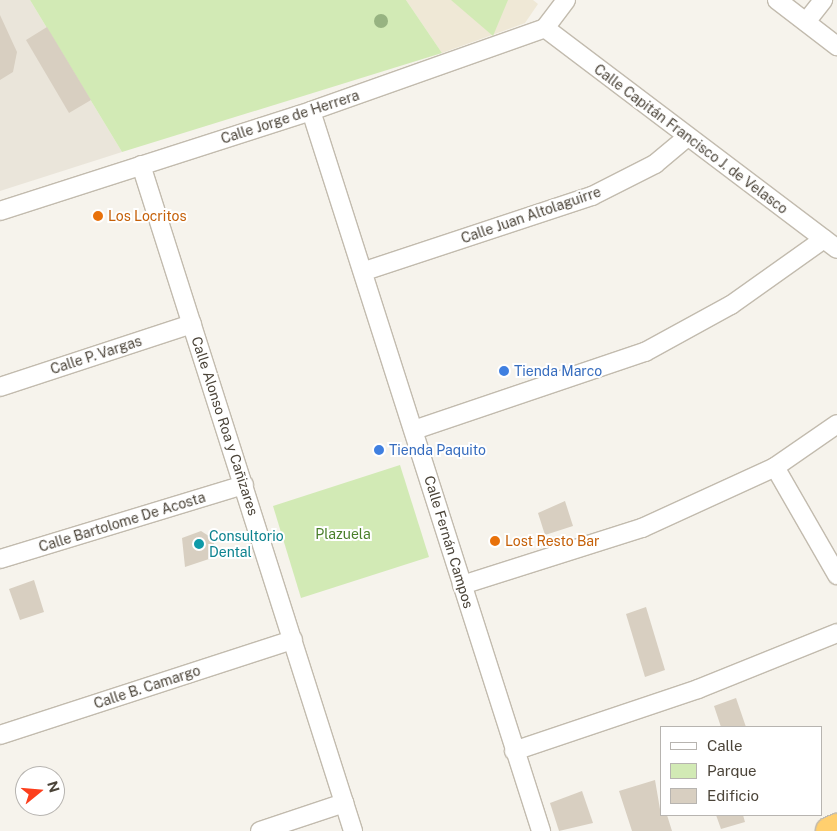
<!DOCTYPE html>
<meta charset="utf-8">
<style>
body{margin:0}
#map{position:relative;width:837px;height:831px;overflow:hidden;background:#f6f3ec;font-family:"Public Sans",sans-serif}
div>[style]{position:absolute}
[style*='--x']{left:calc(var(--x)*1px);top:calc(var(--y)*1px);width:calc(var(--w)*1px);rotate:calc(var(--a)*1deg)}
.residential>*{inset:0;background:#eae5da}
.education>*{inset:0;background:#efe8d6}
.green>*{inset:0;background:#d2eab5}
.building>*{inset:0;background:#d8cfc1}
.roads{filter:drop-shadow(1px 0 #c2bbae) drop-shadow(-1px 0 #c2bbae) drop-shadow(0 1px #c2bbae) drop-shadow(0 -1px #c2bbae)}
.street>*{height:18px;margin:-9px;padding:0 9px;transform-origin:9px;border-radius:9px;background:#fff}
.highway>*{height:28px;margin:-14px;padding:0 14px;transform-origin:14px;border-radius:14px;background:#ffcf6e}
.trees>*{width:14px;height:14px;margin:-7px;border-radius:50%;background:#97b381}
.dots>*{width:14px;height:14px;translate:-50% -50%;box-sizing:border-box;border:2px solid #fff;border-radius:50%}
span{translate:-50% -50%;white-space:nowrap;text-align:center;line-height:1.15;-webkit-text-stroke:4px #fff;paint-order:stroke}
.street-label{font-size:14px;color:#4b4439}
.food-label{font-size:14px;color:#c56008}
.left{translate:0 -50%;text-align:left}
.shop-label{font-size:14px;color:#366cbe}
.park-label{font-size:14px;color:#4a7f2a}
.culture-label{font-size:14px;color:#0d838f}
.legend{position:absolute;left:660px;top:726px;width:162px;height:90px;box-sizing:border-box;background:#fff;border:1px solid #b7b4b0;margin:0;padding:6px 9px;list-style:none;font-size:15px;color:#4b4439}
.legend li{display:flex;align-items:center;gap:10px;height:25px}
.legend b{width:25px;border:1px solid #b7b4b0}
.north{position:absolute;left:15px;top:766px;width:50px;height:50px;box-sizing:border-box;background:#fff;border:1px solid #b7b4b0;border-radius:50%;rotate:73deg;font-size:14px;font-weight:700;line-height:20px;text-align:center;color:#4b4439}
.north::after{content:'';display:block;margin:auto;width:18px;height:22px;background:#fc3f1d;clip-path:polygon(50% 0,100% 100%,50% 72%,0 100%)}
</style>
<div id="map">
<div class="residential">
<i style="clip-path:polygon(0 0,30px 0,122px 152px,0 191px)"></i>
</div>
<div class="education">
<i style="clip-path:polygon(406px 0,533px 0,538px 4px,525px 23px,442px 53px)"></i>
</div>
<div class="green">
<i style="clip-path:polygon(30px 0,406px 0,442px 53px,122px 152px)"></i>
<i style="clip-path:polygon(451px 0,508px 0,493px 36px)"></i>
<i style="clip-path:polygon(400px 465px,429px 557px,301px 598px,273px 506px)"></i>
</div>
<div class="building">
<i style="clip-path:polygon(0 15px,17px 52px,13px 72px,0 80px)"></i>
<i style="clip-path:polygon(47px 27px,91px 100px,69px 113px,26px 40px)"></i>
<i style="clip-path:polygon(565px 501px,573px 526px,545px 535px,538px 513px)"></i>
<i style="clip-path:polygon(201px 531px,212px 538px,218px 556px,185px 567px,182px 538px)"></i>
<i style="clip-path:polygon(34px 580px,44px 612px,20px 620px,9px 589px)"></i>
<i style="clip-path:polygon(646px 607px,665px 670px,645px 677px,626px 614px)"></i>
<i style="clip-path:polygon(736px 698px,746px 727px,721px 727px,714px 706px)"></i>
<i style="clip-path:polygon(655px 780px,661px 815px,667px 815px,672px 831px,632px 831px,619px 791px)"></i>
<i style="clip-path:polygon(582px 791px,593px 823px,559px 831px,550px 803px)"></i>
<i style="clip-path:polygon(716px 815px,743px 815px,745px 822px,721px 829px)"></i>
</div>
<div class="roads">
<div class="street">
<i style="--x:777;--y:0;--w:76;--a:37.5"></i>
<i style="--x:806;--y:22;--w:28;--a:-52"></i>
<i style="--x:545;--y:28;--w:366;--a:37.1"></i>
<i style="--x:311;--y:111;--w:756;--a:72.28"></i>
<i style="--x:141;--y:165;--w:699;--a:72.34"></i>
<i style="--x:0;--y:211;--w:327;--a:-17.8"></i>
<i style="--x:311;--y:111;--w:248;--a:-19.5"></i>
<i style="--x:545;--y:28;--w:35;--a:-53"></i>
<i style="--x:365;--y:271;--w:239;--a:-18.3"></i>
<i style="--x:592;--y:196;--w:71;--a:-26.9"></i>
<i style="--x:655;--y:164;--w:40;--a:-40"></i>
<i style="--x:0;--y:387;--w:202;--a:-18.2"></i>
<i style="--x:414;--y:430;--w:244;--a:-18.7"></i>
<i style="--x:645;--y:352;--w:98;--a:-28.7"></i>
<i style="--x:731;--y:305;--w:114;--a:-35.4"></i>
<i style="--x:775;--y:467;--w:125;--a:60.1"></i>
<i style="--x:0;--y:559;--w:255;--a:-16.9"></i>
<i style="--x:462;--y:585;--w:189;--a:-17.6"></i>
<i style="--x:642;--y:528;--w:146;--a:-24.6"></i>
<i style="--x:775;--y:467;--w:75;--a:-34.7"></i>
<i style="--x:0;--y:735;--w:308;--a:-18"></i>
<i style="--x:514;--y:751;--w:194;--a:-18.6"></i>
<i style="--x:698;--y:689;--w:150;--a:-21.9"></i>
<i style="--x:260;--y:831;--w:89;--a:-18.4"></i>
</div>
<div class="highway">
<i style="--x:830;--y:831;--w:8;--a:-23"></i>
</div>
</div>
<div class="trees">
<i style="left:381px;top:21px"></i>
</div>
<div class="dots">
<i style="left:98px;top:216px;background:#e8710a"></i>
<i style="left:504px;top:371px;background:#3f7fe0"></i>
<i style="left:379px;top:450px;background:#3f7fe0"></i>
<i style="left:495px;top:541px;background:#e8710a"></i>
<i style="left:199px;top:544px;background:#0f9aa8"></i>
</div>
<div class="street-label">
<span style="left:290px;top:117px;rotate:-18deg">Calle Jorge de Herrera</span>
<span style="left:691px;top:139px;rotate:37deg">Calle Capitán Francisco J. de Velasco</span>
<span style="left:531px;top:215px;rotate:-19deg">Calle Juan Altolaguirre</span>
<span style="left:96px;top:355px;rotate:-18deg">Calle P. Vargas</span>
<span style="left:225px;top:426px;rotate:72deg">Calle Alonso Roa y Cañizares</span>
<span style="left:122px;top:522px;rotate:-17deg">Calle Bartolome De Acosta</span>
<span style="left:449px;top:542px;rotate:73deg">Calle Fernán Campos</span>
<span style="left:147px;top:687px;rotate:-18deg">Calle B. Camargo</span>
</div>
<div class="food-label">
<span class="left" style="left:108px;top:216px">Los Locritos</span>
<span class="left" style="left:505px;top:541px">Lost Resto Bar</span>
</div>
<div class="shop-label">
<span class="left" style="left:514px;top:371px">Tienda Marco</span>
<span class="left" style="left:389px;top:450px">Tienda Paquito</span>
</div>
<div class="park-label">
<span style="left:343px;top:534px">Plazuela</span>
</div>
<div class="culture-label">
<span class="left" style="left:209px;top:544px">Consultorio<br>Dental</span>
</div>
<ul class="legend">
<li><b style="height:6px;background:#fff"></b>Calle</li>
<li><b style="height:14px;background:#d2eab5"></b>Parque</li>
<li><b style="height:14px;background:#d8cfc1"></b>Edificio</li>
</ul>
<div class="north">N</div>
</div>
